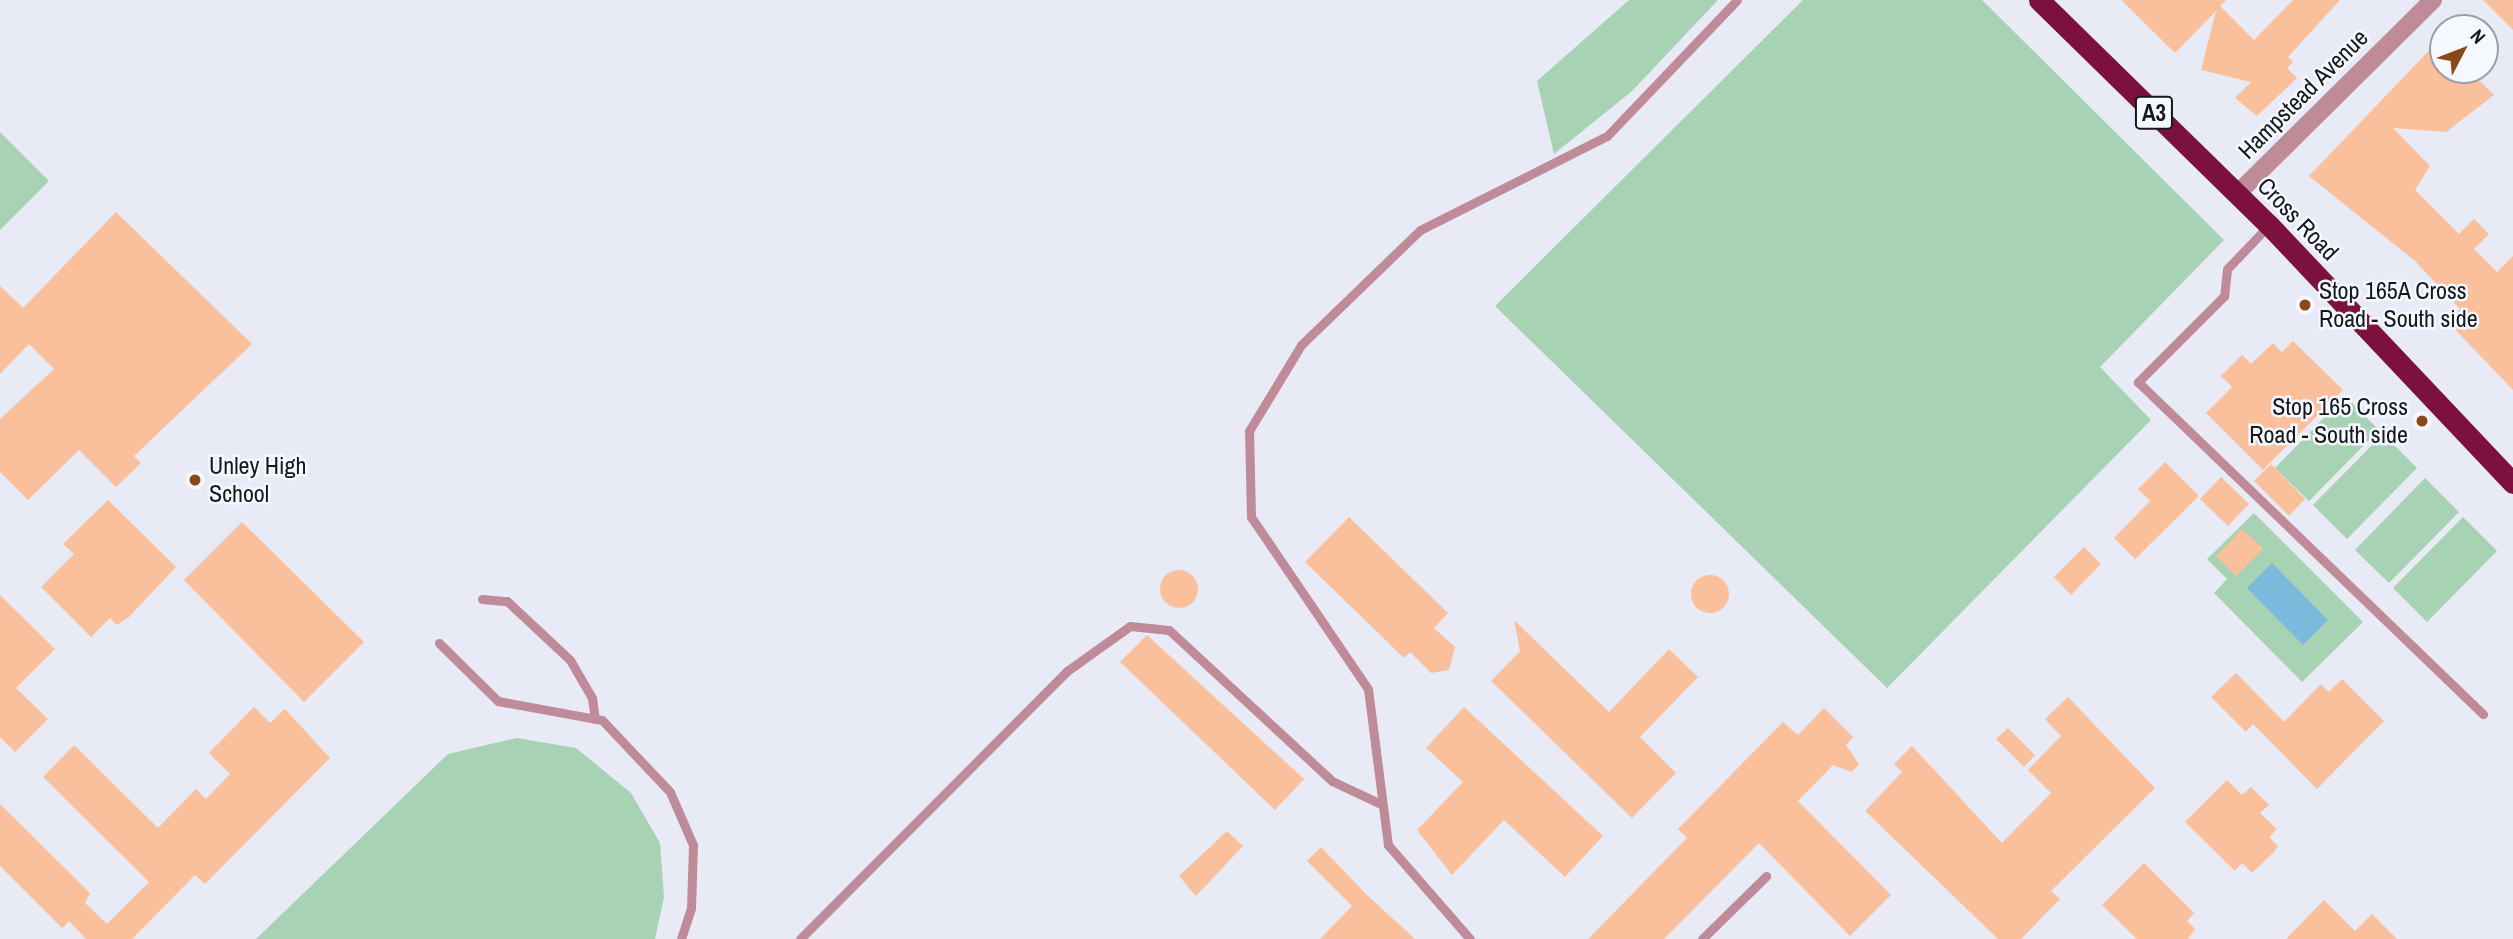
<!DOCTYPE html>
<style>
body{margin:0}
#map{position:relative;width:2513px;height:939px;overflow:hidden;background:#e8eaf6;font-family:"Archivo Narrow",sans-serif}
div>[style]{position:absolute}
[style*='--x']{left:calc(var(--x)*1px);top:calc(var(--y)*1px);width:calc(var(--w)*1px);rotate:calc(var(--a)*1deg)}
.green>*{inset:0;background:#a7d2b3}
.water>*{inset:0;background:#7bb9dd}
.building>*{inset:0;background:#f9c09b}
.round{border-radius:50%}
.lane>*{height:9px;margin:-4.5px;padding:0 4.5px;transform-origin:4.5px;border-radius:4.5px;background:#bf8b98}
.street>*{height:18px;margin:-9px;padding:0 9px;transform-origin:9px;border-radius:9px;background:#bf8b98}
.highway>*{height:21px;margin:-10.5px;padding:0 10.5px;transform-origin:10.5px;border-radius:10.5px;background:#7c113d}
.dots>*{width:19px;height:19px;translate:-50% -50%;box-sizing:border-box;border:4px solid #f6f8ff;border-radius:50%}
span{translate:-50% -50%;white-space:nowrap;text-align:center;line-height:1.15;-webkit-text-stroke:5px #f6f8ff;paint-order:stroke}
.shield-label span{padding:2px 5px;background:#f6f8ff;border:2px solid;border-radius:5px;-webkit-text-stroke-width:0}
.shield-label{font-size:23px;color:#17181c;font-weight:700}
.street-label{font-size:24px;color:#17181c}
.poi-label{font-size:24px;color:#17181c}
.left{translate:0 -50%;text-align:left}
.right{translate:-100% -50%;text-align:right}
.north{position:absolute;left:2429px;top:14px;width:70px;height:70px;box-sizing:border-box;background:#f6f8ff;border:2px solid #9d9ea4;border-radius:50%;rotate:48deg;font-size:19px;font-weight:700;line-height:28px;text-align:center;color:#17181c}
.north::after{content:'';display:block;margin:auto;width:24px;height:32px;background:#8a4817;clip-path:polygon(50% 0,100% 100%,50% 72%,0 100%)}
</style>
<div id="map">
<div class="green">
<i style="clip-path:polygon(1629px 0,1718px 0,1632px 91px,1554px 154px,1537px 81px)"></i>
<i style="clip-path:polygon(1803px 0,1982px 0,2224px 240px,2100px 367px,2151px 420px,1887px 688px,1495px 306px)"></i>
<i style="clip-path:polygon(0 132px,49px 181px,0 230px)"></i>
<i style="clip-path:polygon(2345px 396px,2379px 430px,2309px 501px,2275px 468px)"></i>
<i style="clip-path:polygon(2383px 434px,2417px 468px,2347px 539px,2313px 505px)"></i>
<i style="clip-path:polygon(2425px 478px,2459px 512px,2389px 583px,2355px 550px)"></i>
<i style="clip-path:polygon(2254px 513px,2363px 622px,2302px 682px,2214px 593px,2227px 579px,2207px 559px)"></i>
<i style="clip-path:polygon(2463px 517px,2497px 551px,2427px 622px,2393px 588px)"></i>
<i style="clip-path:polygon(517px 738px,576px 748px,631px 793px,660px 843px,664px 897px,655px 939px,256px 939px,448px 754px)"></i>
</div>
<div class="water">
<i style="clip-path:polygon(2272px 563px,2328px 620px,2303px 645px,2247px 588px)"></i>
</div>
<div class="building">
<i style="clip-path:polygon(2121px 0,2226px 0,2220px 6px,2254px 40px,2293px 0,2340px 0,2288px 57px,2293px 62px,2287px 68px,2297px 78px,2257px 116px,2235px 98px,2251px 82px,2201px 70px,2216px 11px,2175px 53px)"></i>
<i style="clip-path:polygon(2483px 0,2513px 0,2513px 30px)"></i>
<i style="clip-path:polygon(2443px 36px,2443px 70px,2469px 70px,2494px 95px,2446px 132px,2393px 128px,2430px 166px,2415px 190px,2459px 234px,2474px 219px,2489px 234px,2474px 249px,2497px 272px,2513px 256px,2513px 390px,2447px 321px,2460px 309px,2415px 261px,2309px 176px)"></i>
<i style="clip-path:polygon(116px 212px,252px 344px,134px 456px,141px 463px,116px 487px,79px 450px,28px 500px,0 472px,0 419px,54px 369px,29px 344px,0 374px,0 286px,23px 308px)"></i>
<i style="clip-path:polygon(2293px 341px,2343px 390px,2263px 470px,2206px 413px,2232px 387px,2221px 376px,2242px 355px,2251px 364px,2273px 343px,2282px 352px)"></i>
<i style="clip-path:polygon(2165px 462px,2199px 496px,2135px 559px,2114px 538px,2150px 501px,2138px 489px)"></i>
<i style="clip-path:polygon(2271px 464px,2305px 499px,2289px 516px,2254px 481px)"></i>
<i style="clip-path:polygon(2221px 477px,2249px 504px,2228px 526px,2200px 499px)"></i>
<i style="clip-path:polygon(108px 500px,176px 567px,129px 617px,117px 625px,110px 618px,91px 637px,41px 587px,74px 554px,63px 544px)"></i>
<i style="clip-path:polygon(1349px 517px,1448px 613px,1434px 628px,1455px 647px,1449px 670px,1431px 673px,1410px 652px,1404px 658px,1305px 562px)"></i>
<i style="clip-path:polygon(242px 522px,364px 642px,304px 702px,184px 580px)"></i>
<i style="clip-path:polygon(2242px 529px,2263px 549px,2236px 576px,2216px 556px)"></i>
<i style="clip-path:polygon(2084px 547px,2101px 564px,2071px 595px,2054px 577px)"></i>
<i class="round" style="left:1160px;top:570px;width:38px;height:38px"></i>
<i class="round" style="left:1691px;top:575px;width:38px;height:38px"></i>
<i style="clip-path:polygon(0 595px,55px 649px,16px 688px,48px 719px,15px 752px,0 737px)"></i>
<i style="clip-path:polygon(1514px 620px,1609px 712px,1669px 649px,1698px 677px,1640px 737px,1676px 773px,1632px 818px,1491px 681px,1520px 651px)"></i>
<i style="clip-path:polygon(1147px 635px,1304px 779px,1275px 810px,1120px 662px)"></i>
<i style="clip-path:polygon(2236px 673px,2284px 722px,2321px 684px,2329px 692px,2342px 679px,2384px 721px,2317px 789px,2253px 724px,2246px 732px,2211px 697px)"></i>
<i style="clip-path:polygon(2068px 697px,2155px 788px,2051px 891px,2060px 899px,2021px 939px,1998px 939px,1865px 811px,1902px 772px,1894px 764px,1912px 746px,2002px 843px,2051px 793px,2028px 770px,2061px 736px,2045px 719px)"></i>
<i style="clip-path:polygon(254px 707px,270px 723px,285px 709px,330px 758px,205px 884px,195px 875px,132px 939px,86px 939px,69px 921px,62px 928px,0 866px,0 804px,90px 893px,85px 903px,107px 924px,149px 882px,43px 777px,74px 745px,158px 828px,196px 789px,206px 799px,230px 774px,209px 753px)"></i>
<i style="clip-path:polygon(1464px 707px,1603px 836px,1565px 877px,1504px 820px,1452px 875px,1417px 830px,1463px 782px,1426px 748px)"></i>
<i style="clip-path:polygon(1824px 708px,1853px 737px,1846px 745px,1859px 764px,1852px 772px,1833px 765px,1798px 801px,1891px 895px,1850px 936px,1759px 843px,1664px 939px,1588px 939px,1687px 838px,1678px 829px,1783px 722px,1798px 735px)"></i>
<i style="clip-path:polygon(2008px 728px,2035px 755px,2024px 767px,1996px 739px)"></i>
<i style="clip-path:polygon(2227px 780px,2242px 795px,2251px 787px,2269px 805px,2260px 813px,2277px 829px,2269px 837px,2278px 846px,2273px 853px,2252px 873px,2242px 863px,2235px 871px,2185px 822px)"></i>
<i style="clip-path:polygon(1227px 831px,1243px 846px,1196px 896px,1179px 876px)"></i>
<i style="clip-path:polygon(1321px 847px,1366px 894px,1415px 939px,1320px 939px,1352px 906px,1307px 861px)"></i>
<i style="clip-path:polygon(2144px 863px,2194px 913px,2187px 921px,2195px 929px,2188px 939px,2137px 939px,2102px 905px)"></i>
<i style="clip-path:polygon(2324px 900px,2355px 931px,2372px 914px,2397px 939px,2286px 939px)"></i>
</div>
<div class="lane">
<i style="--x:2268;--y:226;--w:59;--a:133.6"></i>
<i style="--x:2227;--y:269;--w:27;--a:96"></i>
<i style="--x:2224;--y:296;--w:122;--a:135"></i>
<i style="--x:2138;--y:382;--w:479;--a:43.9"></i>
<i style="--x:482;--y:599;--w:25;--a:5"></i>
<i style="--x:507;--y:601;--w:86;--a:43.1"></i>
<i style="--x:570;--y:660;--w:44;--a:59.9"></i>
<i style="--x:592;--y:698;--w:21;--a:82"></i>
<i style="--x:439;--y:643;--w:83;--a:44.5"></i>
<i style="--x:498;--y:701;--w:106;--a:10.4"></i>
<i style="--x:602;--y:720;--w:99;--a:46.6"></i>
<i style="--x:670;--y:792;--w:58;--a:66.5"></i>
<i style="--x:693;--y:845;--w:63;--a:91.8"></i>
<i style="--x:691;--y:908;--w:33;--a:108"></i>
<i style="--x:800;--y:939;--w:378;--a:-45.1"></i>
<i style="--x:1067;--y:671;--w:77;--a:-35.5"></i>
<i style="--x:1130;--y:626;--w:39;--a:6"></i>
<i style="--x:1169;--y:630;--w:222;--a:42.8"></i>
<i style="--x:1332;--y:781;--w:52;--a:25.1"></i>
<i style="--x:1470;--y:939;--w:125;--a:-131.1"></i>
<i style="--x:1388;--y:845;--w:157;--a:-97.3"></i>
<i style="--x:1368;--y:689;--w:208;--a:-124.2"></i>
<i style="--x:1251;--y:517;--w:86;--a:-91.3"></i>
<i style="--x:1249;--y:431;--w:100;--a:-58.8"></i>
<i style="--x:1301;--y:345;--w:165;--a:-44"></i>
<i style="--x:1420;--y:230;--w:209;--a:-26.7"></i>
<i style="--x:1607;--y:136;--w:188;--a:-46.3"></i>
<i style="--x:1702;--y:939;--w:90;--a:-44.5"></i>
</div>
<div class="street">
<i style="--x:2237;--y:194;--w:276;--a:-44.7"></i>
</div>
<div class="highway">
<i style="--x:2039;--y:0;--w:322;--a:44.4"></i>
<i style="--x:2269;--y:225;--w:355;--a:46.6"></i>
</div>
<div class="dots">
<i style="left:2305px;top:305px;background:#8a4817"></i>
<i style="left:2422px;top:421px;background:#8a4817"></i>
<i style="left:195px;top:480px;background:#8a4817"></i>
</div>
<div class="shield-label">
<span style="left:2154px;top:113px">A3</span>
</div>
<div class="street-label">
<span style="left:2303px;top:94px;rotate:-45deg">Hampstead Avenue</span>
<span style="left:2298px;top:219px;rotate:46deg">Cross Road</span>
</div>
<div class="poi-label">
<span class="left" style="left:2319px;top:305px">Stop 165A Cross<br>Road - South side</span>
<span class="right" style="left:2408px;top:421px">Stop 165 Cross<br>Road - South side</span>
<span class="left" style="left:209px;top:480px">Unley High<br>School</span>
</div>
<div class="north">N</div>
</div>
